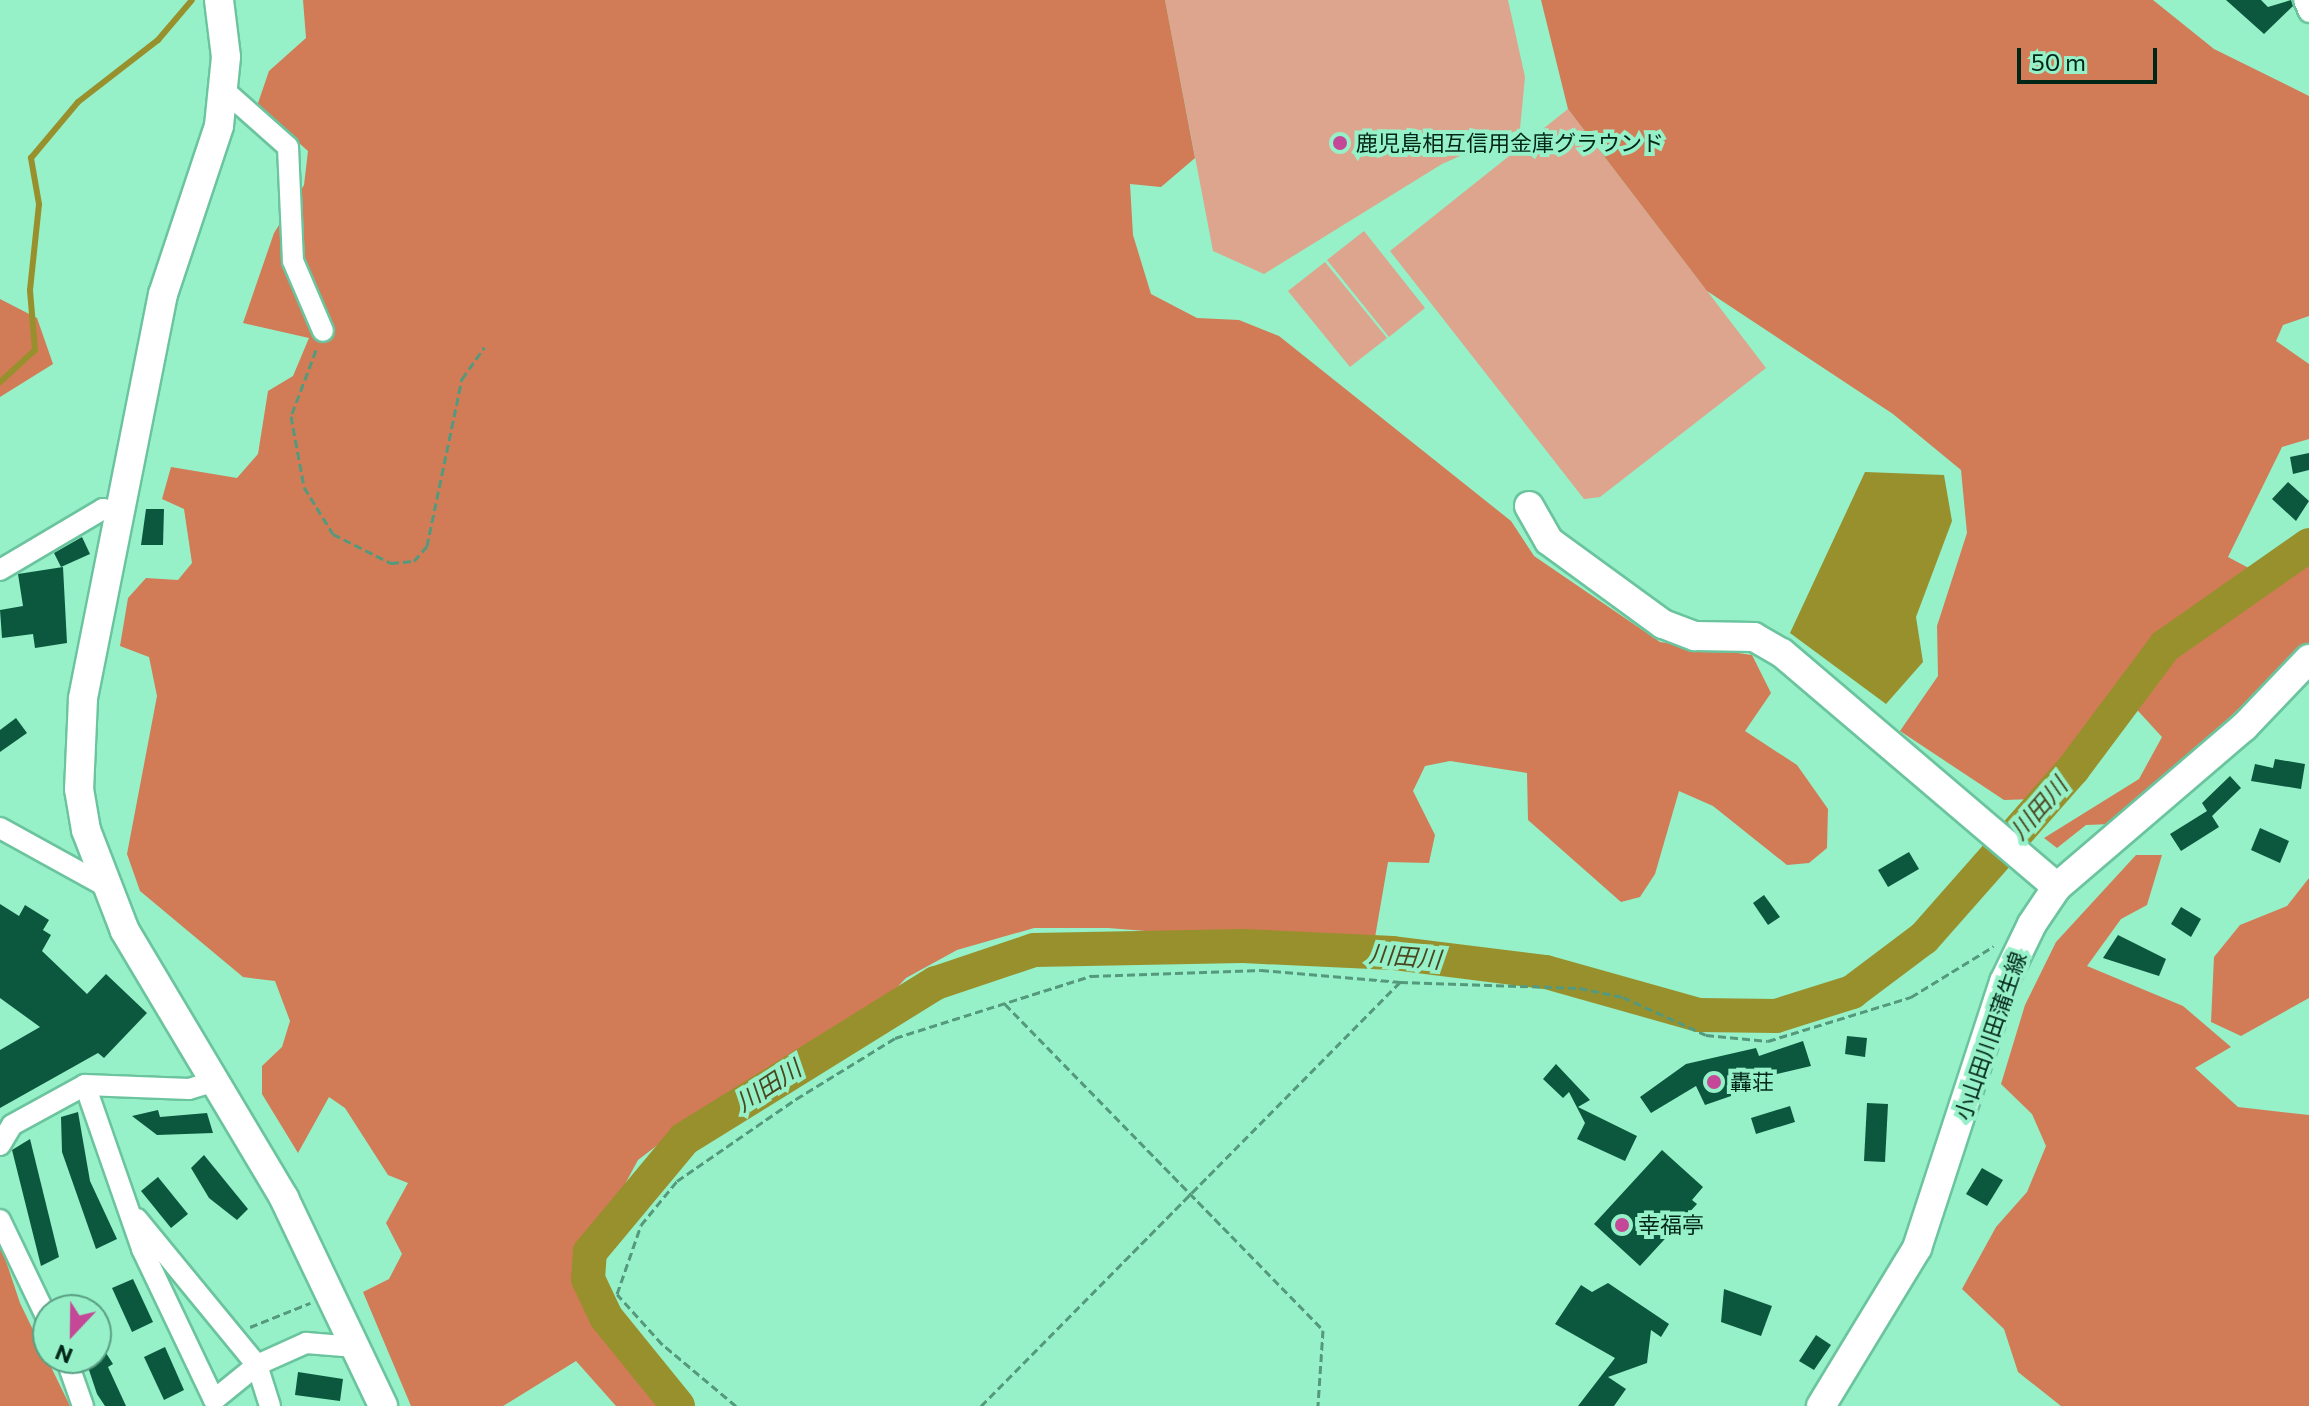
<!DOCTYPE html>
<meta charset="utf-8">
<style>
body{margin:0}
#map{position:relative;width:2309px;height:1406px;overflow:hidden;background:#96f0c8;font-family:Commissioner,"Noto Sans JP",sans-serif}
div>[style]{position:absolute}
[style*='--x']{left:calc(var(--x)*1px);top:calc(var(--y)*1px);width:calc(var(--w)*1px);rotate:calc(var(--a)*1deg)}
.green>*{inset:0;background:#dda58d}
.forest>*{inset:0;background:#d17c56}
.water>*{inset:0;background:#98902d}
.stream>*{height:6px;margin:-3px;padding:0 3px;transform-origin:3px;border-radius:3px;background:#98902d}
.river>*{height:34px;margin:-17px;padding:0 17px;transform-origin:17px;border-radius:17px;background:#98902d}
.building>*{inset:0;background:#0c583f}
.path>*{height:3px;margin-top:-1.5px;transform-origin:0;background:repeating-linear-gradient(90deg,#55997c 0 8px,transparent 0 12px)}
.roads{filter:drop-shadow(2px 0 #6bc49e) drop-shadow(-2px 0 #6bc49e) drop-shadow(0 2px #6bc49e) drop-shadow(0 -2px #6bc49e)}
.street>*{height:20px;margin:-10px;padding:0 10px;transform-origin:10px;border-radius:10px;background:#fff}
.secondary>*{height:28px;margin:-14px;padding:0 14px;transform-origin:14px;border-radius:14px;background:#fff}
.dots>*{width:22px;height:22px;translate:-50% -50%;box-sizing:border-box;border:4px solid #96f0c8;border-radius:50%}
span{translate:-50% -50%;white-space:nowrap;text-align:center;line-height:1.15;-webkit-text-stroke:8px #96f0c8;paint-order:stroke}
.poi-label{font-size:22px;color:#002618}
.left{translate:0 -50%;text-align:left}
.street-label{font-size:22px;color:#002618}
.water-label{font-size:24px;color:#4a471f;font-style:italic}
.north{position:absolute;left:32px;top:1294px;width:80px;height:80px;box-sizing:border-box;background:#96f0c8;border:2px solid #5a9f82;border-radius:50%;rotate:202deg;font-size:22px;font-weight:700;line-height:32px;text-align:center;color:#002618}
.north::after{content:'';display:block;margin:auto;width:28px;height:36px;background:#c44897;clip-path:polygon(50% 0,100% 100%,50% 72%,0 100%)}
.scale{position:absolute;left:2017px;top:48px;width:140px;height:36px;box-sizing:border-box;border:4px solid #002618;border-top:0;padding-left:10px;font-size:24px;line-height:28px;white-space:nowrap;color:#002618;-webkit-text-stroke:6px #96f0c8;paint-order:stroke}
</style>
<div id="map">
<div class="green">
<i style="clip-path:polygon(1165px 0,1508px 0,1525px 77px,1520px 129px,1442px 164px,1264px 274px,1213px 251px)"></i>
<i style="clip-path:polygon(1568px 109px,1766px 368px,1600px 497px,1584px 499px,1390px 251px)"></i>
<i style="clip-path:polygon(1364px 231px,1425px 308px,1389px 337px,1327px 260px)"></i>
<i style="clip-path:polygon(1325px 262px,1387px 338px,1350px 367px,1288px 291px)"></i>
</div>
<div class="forest">
<i style="clip-path:polygon(303px 0,1165px 0,1195px 158px,1161px 187px,1130px 184px,1133px 235px,1151px 294px,1197px 318px,1239px 320px,1279px 336px,1511px 521px,1534px 556px,1660px 642px,1752px 655px,1771px 693px,1745px 731px,1797px 765px,1828px 809px,1827px 848px,1809px 863px,1787px 865px,1713px 806px,1679px 791px,1655px 874px,1640px 897px,1621px 902px,1528px 820px,1527px 773px,1450px 761px,1425px 766px,1413px 791px,1435px 835px,1429px 863px,1388px 862px,1373px 949px,1108px 928px,1034px 928px,957px 950px,906px 978px,826px 1062px,706px 1108px,638px 1160px,598px 1234px,592px 1289px,603px 1328px,692px 1406px,616px 1406px,576px 1361px,503px 1406px,411px 1406px,363px 1292px,389px 1279px,402px 1254px,386px 1223px,408px 1183px,388px 1175px,345px 1108px,329px 1097px,298px 1153px,262px 1094px,262px 1066px,282px 1047px,290px 1021px,275px 981px,243px 977px,140px 891px,127px 854px,157px 696px,149px 657px,120px 646px,128px 598px,146px 578px,178px 580px,192px 563px,184px 509px,162px 499px,171px 467px,237px 478px,258px 454px,268px 391px,293px 376px,309px 338px,243px 323px,274px 233px,304px 185px,308px 151px,257px 106px,269px 71px,306px 38px)"></i>
<i style="clip-path:polygon(1541px 0,2153px 0,2214px 49px,2309px 96px,2309px 316px,2283px 325px,2276px 341px,2309px 364px,2309px 439px,2282px 447px,2228px 557px,2279px 584px,2309px 559px,2309px 645px,2112px 824px,2086px 825px,2057px 848px,2044px 838px,2139px 779px,2162px 737px,2118px 689px,2100px 758px,2061px 798px,2004px 800px,1900px 731px,1938px 676px,1937px 626px,1967px 533px,1961px 470px,1893px 414px,1707px 291px,1568px 109px)"></i>
<i style="clip-path:polygon(0 299px,37px 318px,53px 364px,0 397px)"></i>
<i style="clip-path:polygon(2136px 855px,2162px 855px,2147px 905px,2121px 919px,2087px 966px,2183px 1006px,2231px 1047px,2195px 1068px,2238px 1107px,2309px 1115px,2309px 1406px,2061px 1406px,2018px 1372px,2004px 1329px,1962px 1289px,1996px 1227px,2027px 1192px,2046px 1146px,2032px 1114px,2001px 1084px,2025px 1005px,2056px 942px)"></i>
<i style="clip-path:polygon(2309px 878px,2309px 998px,2241px 1036px,2211px 1022px,2214px 957px,2240px 925px,2287px 906px)"></i>
<i style="clip-path:polygon(0 1243px,20px 1303px,70px 1406px,0 1406px)"></i>
</div>
<div class="water">
<i style="clip-path:polygon(1865px 472px,1944px 475px,1952px 521px,1916px 617px,1923px 662px,1886px 704px,1790px 633px)"></i>
</div>
<div class="stream">
<i style="--x:0;--y:382;--w:47;--a:-42.4"></i>
<i style="--x:35;--y:350;--w:60;--a:-94.8"></i>
<i style="--x:30;--y:290;--w:86;--a:-84"></i>
<i style="--x:39;--y:204;--w:47;--a:-99.9"></i>
<i style="--x:31;--y:158;--w:73;--a:-50"></i>
<i style="--x:78;--y:102;--w:101;--a:-37.8"></i>
<i style="--x:158;--y:40;--w:52;--a:-49.6"></i>
</div>
<div class="river">
<i style="--x:678;--y:1406;--w:114;--a:-129"></i>
<i style="--x:606;--y:1317;--w:42;--a:-115.3"></i>
<i style="--x:588;--y:1279;--w:27;--a:-86"></i>
<i style="--x:590;--y:1252;--w:147;--a:-50.2"></i>
<i style="--x:684;--y:1139;--w:296;--a:-31.8"></i>
<i style="--x:936;--y:983;--w:103;--a:-18.6"></i>
<i style="--x:1034;--y:950;--w:209;--a:-1.1"></i>
<i style="--x:1243;--y:946;--w:150;--a:2.7"></i>
<i style="--x:1393;--y:953;--w:154;--a:7.1"></i>
<i style="--x:1546;--y:972;--w:159;--a:15.7"></i>
<i style="--x:1699;--y:1015;--w:77;--a:0.7"></i>
<i style="--x:1776;--y:1016;--w:80;--a:-17.5"></i>
<i style="--x:1852;--y:992;--w:90;--a:-36.9"></i>
<i style="--x:1924;--y:938;--w:225;--a:-48.6"></i>
<i style="--x:2073;--y:769;--w:154;--a:-53.2"></i>
<i style="--x:2165;--y:646;--w:176;--a:-35"></i>
</div>
<div class="building">
<i style="clip-path:polygon(2226px 0,2261px 0,2268px 7px,2291px 0,2293px 6px,2264px 34px)"></i>
<i style="clip-path:polygon(2309px 453px,2309px 470px,2293px 474px,2290px 457px)"></i>
<i style="clip-path:polygon(2288px 482px,2309px 501px,2296px 521px,2272px 499px)"></i>
<i style="clip-path:polygon(146px 509px,164px 509px,163px 545px,141px 545px)"></i>
<i style="clip-path:polygon(82px 537px,90px 554px,61px 567px,54px 553px)"></i>
<i style="clip-path:polygon(63px 567px,67px 643px,35px 648px,33px 634px,2px 638px,0 610px,23px 606px,18px 574px)"></i>
<i style="clip-path:polygon(16px 718px,27px 733px,0 752px,0 730px)"></i>
<i style="clip-path:polygon(2275px 759px,2305px 764px,2301px 789px,2251px 781px,2255px 764px,2273px 768px)"></i>
<i style="clip-path:polygon(2230px 776px,2241px 788px,2212px 816px,2219px 827px,2181px 851px,2170px 834px,2207px 811px,2202px 803px)"></i>
<i style="clip-path:polygon(2260px 828px,2289px 841px,2280px 863px,2251px 850px)"></i>
<i style="clip-path:polygon(1909px 852px,1919px 869px,1888px 887px,1878px 870px)"></i>
<i style="clip-path:polygon(1764px 895px,1780px 917px,1768px 925px,1753px 903px)"></i>
<i style="clip-path:polygon(0 904px,19px 916px,25px 905px,49px 920px,43px 930px,51px 935px,42px 951px,87px 994px,106px 974px,147px 1013px,104px 1058px,98px 1053px,0 1108px,0 1050px,40px 1027px,0 998px)"></i>
<i style="clip-path:polygon(2181px 907px,2201px 919px,2191px 937px,2171px 924px)"></i>
<i style="clip-path:polygon(2118px 935px,2166px 959px,2159px 976px,2103px 958px)"></i>
<i style="clip-path:polygon(1847px 1036px,1867px 1038px,1865px 1057px,1845px 1054px)"></i>
<i style="clip-path:polygon(1803px 1041px,1811px 1066px,1731px 1085px,1734px 1095px,1705px 1105px,1696px 1086px,1651px 1113px,1640px 1097px,1686px 1064px,1756px 1048px,1759px 1056px)"></i>
<i style="clip-path:polygon(1556px 1064px,1590px 1100px,1578px 1107px,1637px 1136px,1625px 1161px,1577px 1139px,1585px 1123px,1569px 1092px,1563px 1098px,1543px 1079px)"></i>
<i style="clip-path:polygon(1867px 1103px,1888px 1104px,1885px 1162px,1864px 1161px)"></i>
<i style="clip-path:polygon(1790px 1106px,1795px 1122px,1756px 1134px,1751px 1118px)"></i>
<i style="clip-path:polygon(158px 1110px,160px 1117px,207px 1113px,213px 1133px,157px 1135px,132px 1116px)"></i>
<i style="clip-path:polygon(78px 1112px,90px 1181px,117px 1239px,96px 1249px,62px 1152px,61px 1117px)"></i>
<i style="clip-path:polygon(30px 1139px,59px 1257px,41px 1266px,12px 1150px)"></i>
<i style="clip-path:polygon(1662px 1150px,1703px 1187px,1692px 1200px,1697px 1204px,1640px 1266px,1594px 1224px)"></i>
<i style="clip-path:polygon(204px 1155px,248px 1209px,237px 1220px,209px 1198px,191px 1168px)"></i>
<i style="clip-path:polygon(1982px 1168px,2003px 1180px,1987px 1206px,1966px 1194px)"></i>
<i style="clip-path:polygon(158px 1177px,188px 1214px,171px 1228px,141px 1191px)"></i>
<i style="clip-path:polygon(133px 1279px,153px 1322px,132px 1332px,112px 1288px)"></i>
<i style="clip-path:polygon(1608px 1283px,1669px 1324px,1661px 1337px,1651px 1330px,1647px 1363px,1608px 1377px,1626px 1389px,1614px 1406px,1578px 1406px,1615px 1358px,1555px 1324px,1581px 1285px,1592px 1292px)"></i>
<i style="clip-path:polygon(1724px 1289px,1772px 1306px,1761px 1336px,1721px 1322px)"></i>
<i style="clip-path:polygon(1816px 1335px,1831px 1345px,1814px 1370px,1799px 1361px)"></i>
<i style="clip-path:polygon(96px 1337px,113px 1364px,108px 1367px,126px 1406px,105px 1406px,97px 1394px,85px 1358px,96px 1358px)"></i>
<i style="clip-path:polygon(165px 1347px,184px 1390px,164px 1400px,144px 1357px)"></i>
<i style="clip-path:polygon(298px 1372px,343px 1379px,340px 1401px,295px 1395px)"></i>
</div>
<div class="path">
<i style="--x:316;--y:350;--w:71;--a:110.7"></i>
<i style="--x:291;--y:416;--w:72;--a:79.6"></i>
<i style="--x:304;--y:487;--w:55;--a:58.3"></i>
<i style="--x:333;--y:534;--w:65;--a:26.6"></i>
<i style="--x:391;--y:563;--w:23;--a:-5"></i>
<i style="--x:414;--y:561;--w:20;--a:-49"></i>
<i style="--x:427;--y:546;--w:171;--a:-78.2"></i>
<i style="--x:462;--y:379;--w:39;--a:-55"></i>
<i style="--x:1005;--y:1004;--w:455;--a:45.7"></i>
<i style="--x:1323;--y:1330;--w:76;--a:93.8"></i>
<i style="--x:250;--y:1327;--w:65;--a:-21.8"></i>
<i style="--x:736;--y:1406;--w:97;--a:-140"></i>
<i style="--x:662;--y:1344;--w:67;--a:-132"></i>
<i style="--x:617;--y:1294;--w:73;--a:-70.8"></i>
<i style="--x:641;--y:1225;--w:57;--a:-50.7"></i>
<i style="--x:677;--y:1181;--w:145;--a:-34.6"></i>
<i style="--x:796;--y:1099;--w:116;--a:-31.6"></i>
<i style="--x:895;--y:1038;--w:206;--a:-17.6"></i>
<i style="--x:1091;--y:976;--w:170;--a:-2"></i>
<i style="--x:1261;--y:970;--w:140;--a:4.9"></i>
<i style="--x:981;--y:1406;--w:596;--a:-45.34"></i>
<i style="--x:1400;--y:982;--w:179;--a:1.9"></i>
<i style="--x:1579;--y:988;--w:45;--a:11.6"></i>
<i style="--x:1623;--y:997;--w:91;--a:24.6"></i>
<i style="--x:1706;--y:1035;--w:62;--a:5.5"></i>
<i style="--x:1768;--y:1041;--w:150;--a:-17.1"></i>
<i style="--x:1911;--y:997;--w:97;--a:-31.6"></i>
</div>
<div class="roads">
<div class="street">
<i style="--x:2304;--y:0;--w:13;--a:67"></i>
<i style="--x:225;--y:91;--w:84;--a:41.6"></i>
<i style="--x:288;--y:147;--w:114;--a:87.5"></i>
<i style="--x:293;--y:261;--w:76;--a:66.8"></i>
<i style="--x:0;--y:570;--w:120;--a:-30.6"></i>
<i style="--x:103;--y:509;--w:16;--a:11"></i>
<i style="--x:0;--y:828;--w:120;--a:28.9"></i>
<i style="--x:85;--y:1085;--w:174;--a:70.8"></i>
<i style="--x:142;--y:1249;--w:167;--a:64.5"></i>
<i style="--x:214;--y:1400;--w:55;--a:-39.1"></i>
<i style="--x:257;--y:1365;--w:54;--a:-24.2"></i>
<i style="--x:306;--y:1343;--w:50;--a:4.6"></i>
<i style="--x:0;--y:1145;--w:23;--a:-59"></i>
<i style="--x:12;--y:1125;--w:83;--a:-28.7"></i>
<i style="--x:85;--y:1085;--w:104;--a:2.2"></i>
<i style="--x:189;--y:1089;--w:28;--a:-17"></i>
<i style="--x:137;--y:1219;--w:189;--a:50.6"></i>
<i style="--x:257;--y:1365;--w:43;--a:72.4"></i>
<i style="--x:0;--y:1220;--w:111;--a:64.4"></i>
<i style="--x:66;--y:1358;--w:51;--a:70.5"></i>
</div>
<div class="secondary">
<i style="--x:219;--y:0;--w:57;--a:83"></i>
<i style="--x:226;--y:57;--w:69;--a:95.8"></i>
<i style="--x:219;--y:126;--w:177;--a:108.4"></i>
<i style="--x:163;--y:294;--w:413;--a:101.2"></i>
<i style="--x:83;--y:699;--w:90;--a:92.5"></i>
<i style="--x:79;--y:789;--w:42;--a:80.3"></i>
<i style="--x:86;--y:830;--w:108;--a:68.9"></i>
<i style="--x:125;--y:931;--w:311;--a:59.2"></i>
<i style="--x:284;--y:1198;--w:230;--a:64.5"></i>
<i style="--x:1529;--y:506;--w:40;--a:60.3"></i>
<i style="--x:1549;--y:541;--w:141;--a:36.1"></i>
<i style="--x:1663;--y:624;--w:34;--a:21"></i>
<i style="--x:1695;--y:636;--w:59;--a:1"></i>
<i style="--x:1754;--y:637;--w:32;--a:30"></i>
<i style="--x:1782;--y:653;--w:361;--a:40.4"></i>
<i style="--x:1821;--y:1406;--w:185;--a:-58.7"></i>
<i style="--x:1917;--y:1248;--w:280;--a:-71.9"></i>
<i style="--x:2004;--y:982;--w:64;--a:-64.2"></i>
<i style="--x:2032;--y:924;--w:45;--a:-56"></i>
<i style="--x:2057;--y:887;--w:246;--a:-40.6"></i>
<i style="--x:2244;--y:727;--w:94;--a:-46.3"></i>
</div>
</div>
<div class="dots">
<i style="left:1340px;top:143px;background:#c44897"></i>
<i style="left:1714px;top:1082px;background:#c44897"></i>
<i style="left:1622px;top:1225px;background:#c44897"></i>
</div>
<div class="poi-label">
<span class="left" style="left:1356px;top:143px">鹿児島相互信用金庫グラウンド</span>
<span class="left" style="left:1730px;top:1082px">轟荘</span>
<span class="left" style="left:1638px;top:1225px">幸福亭</span>
</div>
<div class="street-label">
<span style="left:1990px;top:1036px;rotate:-71deg">小山田川田蒲生線</span>
</div>
<div class="water-label">
<span style="left:2038px;top:808px;rotate:-49deg">川田川</span>
<span style="left:1405px;top:956px;rotate:5deg">川田川</span>
<span style="left:768px;top:1085px;rotate:-33deg">川田川</span>
</div>
<div class="north">N</div>
<div class="scale">50 m</div>
</div>
